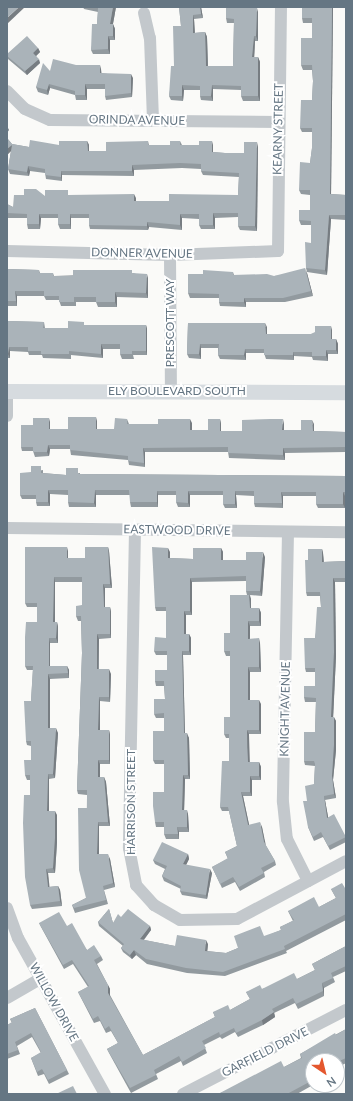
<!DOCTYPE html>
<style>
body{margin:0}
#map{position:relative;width:353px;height:1101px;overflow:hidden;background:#fafaf8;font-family:Lato,sans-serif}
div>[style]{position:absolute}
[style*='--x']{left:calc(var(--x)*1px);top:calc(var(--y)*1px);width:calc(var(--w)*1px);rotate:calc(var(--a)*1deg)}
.minor>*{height:12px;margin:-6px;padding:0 6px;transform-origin:6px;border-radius:6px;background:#c3c8cc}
.major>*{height:15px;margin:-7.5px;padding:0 7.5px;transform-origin:7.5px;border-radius:7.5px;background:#d6dbdf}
.wall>*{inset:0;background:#929a9f}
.shaded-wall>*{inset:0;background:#777d82}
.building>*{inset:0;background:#aab3b9}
span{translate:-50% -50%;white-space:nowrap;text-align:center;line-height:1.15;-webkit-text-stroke:4px #fff;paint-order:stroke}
.street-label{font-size:12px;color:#657683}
.frame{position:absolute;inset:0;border:8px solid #657683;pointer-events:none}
.north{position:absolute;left:305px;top:1053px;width:40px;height:40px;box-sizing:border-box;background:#fff;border:1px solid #c1c8cd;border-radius:50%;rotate:145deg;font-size:11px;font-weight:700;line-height:16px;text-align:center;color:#657683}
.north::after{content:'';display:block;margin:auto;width:14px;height:18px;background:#e4572e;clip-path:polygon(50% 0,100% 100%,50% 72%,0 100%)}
</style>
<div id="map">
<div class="minor">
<i style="--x:144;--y:13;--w:26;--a:77"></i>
<i style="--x:150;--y:38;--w:83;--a:87.9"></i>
<i style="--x:7;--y:91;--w:25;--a:45"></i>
<i style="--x:25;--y:109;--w:27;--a:24"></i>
<i style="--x:50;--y:120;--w:228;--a:0.5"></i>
<i style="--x:7;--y:251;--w:163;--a:1.4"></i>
<i style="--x:170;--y:255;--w:108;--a:-2.1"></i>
<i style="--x:278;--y:251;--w:244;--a:-89.3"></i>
<i style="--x:170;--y:255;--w:135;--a:89.6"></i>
<i style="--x:7;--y:416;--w:25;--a:-90"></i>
<i style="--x:7;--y:528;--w:339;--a:0.7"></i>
<i style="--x:135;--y:530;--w:318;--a:91.1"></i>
<i style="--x:129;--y:848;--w:38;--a:79"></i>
<i style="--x:136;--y:885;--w:27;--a:48"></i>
<i style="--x:154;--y:905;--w:30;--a:30"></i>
<i style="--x:180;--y:920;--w:57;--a:-1"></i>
<i style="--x:237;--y:919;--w:123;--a:-28"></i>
<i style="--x:288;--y:532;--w:270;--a:91.1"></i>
<i style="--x:283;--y:802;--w:37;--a:84"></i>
<i style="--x:287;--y:839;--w:47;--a:63.4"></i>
<i style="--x:7;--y:908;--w:32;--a:70"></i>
<i style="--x:18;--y:938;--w:179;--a:60.9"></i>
<i style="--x:7;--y:998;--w:39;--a:-30"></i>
<i style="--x:183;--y:1094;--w:183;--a:-27.3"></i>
</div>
<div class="major">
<i style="--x:7;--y:391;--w:339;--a:0.2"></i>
</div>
<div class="wall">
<i style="clip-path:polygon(83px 7px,116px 7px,113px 24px,115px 29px,115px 40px,110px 40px,110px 54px,93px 54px,91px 50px,97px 24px,98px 12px,84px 9px)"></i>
<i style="clip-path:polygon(179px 7px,201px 7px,203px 18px,194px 19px,195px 33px,205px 32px,207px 37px,208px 66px,233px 66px,234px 23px,227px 23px,226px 18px,245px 7px,245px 8px,258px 12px,258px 41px,255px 41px,254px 57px,258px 57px,260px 62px,260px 101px,243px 101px,241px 96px,241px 90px,213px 89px,213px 101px,201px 100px,200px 96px,200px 90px,184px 90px,183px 101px,171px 100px,169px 96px,181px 26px)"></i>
<i style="clip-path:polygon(333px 7px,331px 194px,346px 195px,346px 220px,331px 219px,327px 275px,307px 272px,306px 268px,311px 243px,311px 225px,301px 225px,299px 220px,310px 210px,310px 195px,301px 194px,299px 190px,310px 163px,312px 148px,312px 132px,302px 132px,300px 128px,312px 100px,313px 81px,312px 70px,303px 70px,301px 65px,312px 38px,312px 23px,303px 23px,302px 18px)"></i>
<i style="clip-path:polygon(38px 48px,40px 52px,36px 56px,40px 63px,27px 75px,8px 59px,7px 58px,7px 54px)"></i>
<i style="clip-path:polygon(76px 65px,101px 69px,101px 73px,133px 78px,132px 97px,106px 100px,105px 96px,105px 89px,87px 89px,87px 100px,76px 100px,75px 95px,50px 88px,48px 95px,38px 92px,36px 87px,50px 71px)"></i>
<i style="clip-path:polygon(7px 138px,12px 144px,29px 147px,59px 145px,87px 141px,89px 145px,89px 151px,106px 151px,148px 141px,149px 145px,170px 145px,180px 141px,182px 145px,213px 145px,213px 152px,225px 153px,244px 153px,258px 147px,257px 231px,240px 230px,238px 226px,238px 217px,215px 218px,215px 229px,201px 229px,199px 225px,199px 219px,182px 218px,182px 230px,149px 227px,148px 230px,90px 229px,89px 225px,89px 218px,71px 218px,71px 229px,60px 229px,58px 224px,58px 218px,41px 218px,40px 229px,28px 229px,27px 224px,27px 218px,7px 218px,7px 204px,13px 207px,45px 196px,70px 195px,136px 198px,136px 201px,169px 201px,238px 195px,239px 177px,203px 175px,201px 171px,201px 169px,182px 168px,134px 170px,134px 176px,62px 175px,62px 181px,46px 179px,45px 173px,30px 171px,29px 176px,10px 174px,8px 169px,11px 151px,7px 155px)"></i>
<i style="clip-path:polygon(7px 269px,39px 270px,40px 273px,53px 273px,54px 276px,133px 273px,148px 278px,148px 298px,117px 297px,117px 307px,98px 307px,96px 302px,76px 302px,76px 306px,61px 306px,59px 300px,46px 300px,44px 296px,17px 296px,17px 306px,7px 306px)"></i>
<i style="clip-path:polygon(233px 272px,234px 275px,274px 276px,307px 273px,313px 296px,285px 302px,246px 302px,246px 307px,220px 306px,219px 302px,219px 298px,190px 298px,188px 293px,203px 274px)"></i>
<i style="clip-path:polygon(7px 321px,44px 322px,45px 328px,68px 328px,85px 325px,146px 325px,147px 329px,147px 355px,133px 355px,134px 359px,122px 359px,120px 354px,120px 349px,103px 349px,103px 358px,71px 355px,71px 359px,43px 358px,42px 355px,29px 355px,28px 352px,10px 351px,10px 358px,7px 358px)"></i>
<i style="clip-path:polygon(188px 323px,267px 327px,267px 334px,311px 334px,332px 330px,332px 339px,336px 339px,338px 344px,338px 354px,328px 354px,328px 361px,313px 360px,312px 357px,294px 356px,294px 360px,266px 359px,264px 353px,246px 353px,246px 360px,220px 359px,218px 355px,218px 348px,201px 348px,201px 359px,189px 358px,187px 354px)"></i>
<i style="clip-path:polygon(127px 419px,129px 424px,158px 424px,192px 423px,192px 430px,208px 430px,220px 419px,221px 424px,221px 431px,242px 431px,284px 424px,284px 430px,301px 430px,314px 424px,314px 431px,346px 432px,346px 452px,285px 453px,285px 460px,229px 458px,228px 452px,145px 452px,145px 467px,129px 465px,128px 460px,71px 455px,70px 449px,50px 449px,49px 456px,35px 457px,33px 451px,22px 451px,21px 447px,33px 425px,50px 422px,50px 429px,68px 429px,97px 421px,97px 429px,114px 429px)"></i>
<i style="clip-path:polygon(43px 470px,43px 473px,66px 475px,80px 473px,80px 474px,346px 476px,346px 496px,345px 496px,345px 508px,318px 508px,316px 504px,316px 496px,283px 496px,283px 508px,255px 507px,254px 503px,254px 496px,236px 495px,237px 508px,225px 508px,223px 504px,223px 495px,190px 495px,190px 507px,178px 507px,176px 502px,176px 495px,158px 495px,158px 507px,131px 507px,130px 502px,130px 495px,96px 495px,96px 507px,69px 507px,68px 502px,68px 495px,50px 494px,50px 506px,37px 506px,36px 502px,36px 499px,22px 499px,20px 495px,31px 472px)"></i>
<i style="clip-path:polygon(108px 547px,109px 551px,112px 588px,105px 588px,105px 607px,110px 607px,111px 612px,111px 638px,99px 639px,99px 669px,111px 674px,110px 702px,100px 701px,100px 730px,109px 730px,110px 735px,110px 764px,100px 764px,100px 777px,104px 777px,106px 782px,110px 826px,99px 826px,99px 854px,110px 859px,115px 887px,104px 890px,108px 904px,75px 913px,72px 905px,86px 898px,87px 795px,78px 794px,77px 790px,82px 653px,81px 621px,78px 621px,76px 616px,82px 605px,82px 582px,55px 582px,55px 622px,57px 622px,58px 627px,58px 643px,50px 643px,50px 666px,67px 666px,69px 670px,69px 678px,50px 679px,50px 728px,58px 733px,55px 778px,49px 779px,49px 811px,57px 815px,57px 842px,55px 873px,48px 873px,49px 887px,58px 886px,60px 890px,62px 906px,32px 909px,30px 905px,30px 780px,27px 780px,25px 775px,31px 760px,31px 746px,27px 745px,26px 741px,31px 701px,33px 670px,27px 670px,25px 666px,37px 622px,37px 607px,27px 607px,25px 603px,68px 551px,68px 558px,85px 558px)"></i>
<i style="clip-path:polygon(221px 548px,223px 552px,223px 560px,246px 560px,265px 557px,262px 596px,250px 595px,251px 599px,251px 608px,259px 608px,261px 613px,261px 626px,250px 626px,250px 639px,260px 643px,261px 672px,250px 672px,250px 700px,261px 704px,261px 734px,249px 734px,249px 762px,259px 762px,261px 767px,261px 780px,252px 780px,252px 796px,243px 796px,249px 825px,262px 827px,265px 844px,275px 861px,276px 865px,264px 872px,265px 877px,240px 891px,235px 882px,222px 888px,212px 867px,228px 859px,225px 852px,237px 846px,229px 811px,222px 811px,220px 807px,229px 761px,229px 738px,226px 738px,224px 734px,230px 717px,230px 656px,226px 656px,224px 651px,230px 633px,247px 595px,246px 591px,246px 581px,192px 582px,192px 615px,186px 615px,186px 634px,189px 634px,191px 638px,191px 655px,183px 655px,185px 733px,189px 738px,190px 779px,185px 779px,184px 810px,188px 814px,189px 832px,179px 832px,179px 839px,166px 839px,164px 834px,164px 827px,156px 827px,155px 822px,164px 792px,164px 764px,155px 764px,153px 760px,164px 731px,164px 718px,156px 718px,154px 714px,165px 699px,164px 686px,156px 686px,155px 681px,167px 670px,167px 655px,156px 655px,154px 651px,166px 638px,166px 611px,156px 611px,155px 607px,170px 552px,170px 558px,193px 559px)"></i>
<i style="clip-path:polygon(322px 549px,323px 553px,324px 562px,346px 561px,346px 582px,335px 582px,336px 656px,333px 717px,336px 721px,336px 750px,333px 780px,336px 798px,325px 800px,328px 817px,346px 837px,346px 842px,330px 850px,323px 837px,314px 841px,308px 827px,307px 801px,314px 784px,315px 766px,305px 765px,304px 761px,315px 732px,316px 702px,305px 702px,304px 697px,315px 686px,315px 672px,306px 672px,305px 668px,315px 638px,321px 607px,320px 596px,307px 596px,306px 592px,308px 560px)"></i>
<i style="clip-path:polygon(188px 854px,189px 859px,186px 865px,212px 873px,207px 899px,182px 895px,180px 891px,181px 889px,164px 881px,162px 876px,165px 869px,155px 864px,153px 860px)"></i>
<i style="clip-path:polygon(346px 887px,346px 920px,286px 951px,287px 953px,225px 976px,187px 973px,147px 964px,136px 955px,132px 959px,123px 952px,121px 948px,123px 946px,99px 926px,98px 922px,109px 909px,113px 923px,121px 917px,150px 926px,151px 930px,144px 940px,175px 946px,208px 944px,207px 951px,226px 953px,281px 930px,280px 927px,293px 921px,288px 911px,319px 907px,336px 898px,331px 889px,345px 888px)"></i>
<i style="clip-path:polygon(39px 923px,67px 926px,87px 950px,101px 956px,103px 960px,97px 964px,110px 989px,110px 995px,143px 1055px,215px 1017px,213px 1012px,230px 1010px,250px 999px,246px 992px,262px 989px,297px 979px,315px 970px,312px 964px,346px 946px,346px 971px,333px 977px,335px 982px,324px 988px,324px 996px,298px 1009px,295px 1003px,274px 1013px,275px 1017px,263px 1025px,238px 1037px,235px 1032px,222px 1039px,220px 1037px,204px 1045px,207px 1053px,183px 1066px,181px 1061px,156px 1074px,158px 1079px,131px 1093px,109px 1053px,107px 1049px,118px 1043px,111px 1031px,106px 1033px,100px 1021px,94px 1023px,80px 996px,78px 992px,88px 987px,73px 964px,64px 969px,41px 927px)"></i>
<i style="clip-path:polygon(35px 1008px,67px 1070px,69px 1074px,49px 1084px,44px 1074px,38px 1076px,31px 1058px,41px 1053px,32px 1037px,17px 1046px,20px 1054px,7px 1059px,7px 1025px,12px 1023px,10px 1019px)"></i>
<i style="clip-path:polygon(346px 1029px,346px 1063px,337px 1068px,337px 1061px,313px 1061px,313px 1085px,297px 1094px,218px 1094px,284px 1067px,301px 1058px,300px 1054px)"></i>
</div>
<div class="shaded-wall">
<i style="clip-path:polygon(19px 7px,25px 7px,7px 24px,7px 18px)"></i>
<i style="clip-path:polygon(113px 7px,116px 7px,112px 29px,110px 24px)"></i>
<i style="clip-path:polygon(200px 7px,201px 7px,203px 18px,201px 14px)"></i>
<i style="clip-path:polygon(332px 7px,333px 7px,331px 199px,330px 194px)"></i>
<i style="clip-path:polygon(257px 8px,258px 12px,258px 41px,256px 36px)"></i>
<i style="clip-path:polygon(193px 15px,194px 19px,195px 37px,193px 33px)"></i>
<i style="clip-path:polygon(113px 24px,115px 29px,115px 40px,113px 36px)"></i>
<i style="clip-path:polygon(205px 32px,207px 37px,208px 70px,206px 66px)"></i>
<i style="clip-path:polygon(108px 36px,110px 40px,110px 54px,108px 49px)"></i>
<i style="clip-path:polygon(254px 36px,255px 41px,254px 62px,252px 57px)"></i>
<i style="clip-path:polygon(38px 48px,40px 52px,35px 57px,33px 53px)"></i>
<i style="clip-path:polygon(258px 57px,260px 62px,260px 101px,258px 96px)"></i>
<i style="clip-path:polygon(39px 59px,40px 63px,27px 75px,25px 71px)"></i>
<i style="clip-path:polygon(100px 65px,101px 69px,102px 77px,100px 73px)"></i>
<i style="clip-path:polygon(131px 74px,133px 78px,132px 97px,131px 93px)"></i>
<i style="clip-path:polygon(49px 84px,50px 88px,48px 95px,47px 90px)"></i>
<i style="clip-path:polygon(85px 84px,87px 89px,87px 100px,85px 95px)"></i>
<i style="clip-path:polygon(182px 85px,184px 90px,183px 101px,182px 96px)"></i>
<i style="clip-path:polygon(212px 85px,213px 89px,213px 101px,211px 96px)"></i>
<i style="clip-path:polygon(7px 126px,9px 130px,7px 133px)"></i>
<i style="clip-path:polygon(87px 141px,89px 145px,89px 155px,88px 151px)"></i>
<i style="clip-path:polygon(212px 141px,213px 145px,213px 157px,212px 152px)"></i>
<i style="clip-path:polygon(257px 142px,258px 147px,257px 231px,255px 226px)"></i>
<i style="clip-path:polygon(12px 145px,13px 149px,7px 155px,7px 149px)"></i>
<i style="clip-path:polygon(132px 165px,134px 170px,134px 176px,132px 171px)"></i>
<i style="clip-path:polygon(28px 166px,30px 171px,29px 176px,27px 172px)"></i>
<i style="clip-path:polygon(61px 171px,62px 175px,62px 181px,61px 177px)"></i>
<i style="clip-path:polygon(134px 194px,136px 198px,136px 205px,134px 201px)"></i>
<i style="clip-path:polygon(213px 213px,215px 218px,215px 229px,213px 225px)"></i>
<i style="clip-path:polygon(39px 214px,41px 218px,40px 229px,39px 224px)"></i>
<i style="clip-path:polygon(70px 214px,71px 218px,71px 229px,70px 224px)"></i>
<i style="clip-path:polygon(180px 214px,182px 218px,182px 230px,180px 225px)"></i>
<i style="clip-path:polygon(329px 215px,331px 219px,327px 275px,325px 270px)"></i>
<i style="clip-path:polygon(147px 222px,149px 227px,148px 230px,147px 226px)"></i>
<i style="clip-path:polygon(305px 268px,307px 273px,313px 296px,311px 291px)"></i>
<i style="clip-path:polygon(147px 274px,148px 278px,148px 298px,146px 293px)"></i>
<i style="clip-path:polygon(15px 291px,17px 296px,17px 306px,16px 301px)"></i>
<i style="clip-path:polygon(115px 292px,117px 297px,117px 307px,115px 302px)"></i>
<i style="clip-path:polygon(244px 298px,246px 302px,246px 307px,244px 302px)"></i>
<i style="clip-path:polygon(265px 323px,267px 327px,267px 338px,266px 334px)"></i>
<i style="clip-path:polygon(146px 325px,147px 329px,147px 355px,146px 351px)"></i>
<i style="clip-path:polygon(331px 326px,332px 330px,332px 344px,331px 339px)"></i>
<i style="clip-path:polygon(336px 339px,338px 344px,338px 354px,336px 350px)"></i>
<i style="clip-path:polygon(101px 344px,103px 349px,103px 358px,101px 354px)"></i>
<i style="clip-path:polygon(200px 344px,201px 348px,201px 359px,199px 354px)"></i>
<i style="clip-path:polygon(9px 347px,10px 351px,10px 358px,8px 354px)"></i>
<i style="clip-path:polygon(245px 349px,246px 353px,246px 360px,244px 355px)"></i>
<i style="clip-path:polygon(326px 350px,328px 354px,328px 361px,326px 356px)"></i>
<i style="clip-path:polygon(293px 352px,294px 356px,294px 360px,293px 355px)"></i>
<i style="clip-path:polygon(96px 417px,97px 421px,97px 433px,96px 429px)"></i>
<i style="clip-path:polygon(49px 418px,50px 422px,50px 433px,49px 429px)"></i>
<i style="clip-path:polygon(190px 419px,192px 423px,192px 434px,190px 430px)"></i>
<i style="clip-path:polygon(220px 419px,221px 424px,221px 436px,220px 431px)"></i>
<i style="clip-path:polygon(283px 419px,284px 424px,284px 434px,282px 430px)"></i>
<i style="clip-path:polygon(312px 420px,314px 424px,314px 436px,313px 431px)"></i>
<i style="clip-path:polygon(48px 445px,50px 449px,49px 456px,47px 452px)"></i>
<i style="clip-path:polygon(143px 448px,145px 452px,145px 467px,144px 463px)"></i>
<i style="clip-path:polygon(283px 448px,285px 453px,285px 460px,283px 455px)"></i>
<i style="clip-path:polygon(48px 490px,50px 494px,50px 506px,48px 502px)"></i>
<i style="clip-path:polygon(95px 490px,96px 495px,96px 507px,94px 503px)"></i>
<i style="clip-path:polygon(157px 491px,158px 495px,158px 507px,157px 502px)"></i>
<i style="clip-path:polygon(188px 491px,190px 495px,190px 507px,188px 503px)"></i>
<i style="clip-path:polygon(235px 491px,236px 495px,237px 508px,235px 504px)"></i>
<i style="clip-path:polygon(281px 492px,283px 496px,283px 508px,282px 503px)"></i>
<i style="clip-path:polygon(343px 492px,345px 496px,345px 508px,343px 504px)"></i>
<i style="clip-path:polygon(67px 547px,68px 551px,68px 562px,67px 558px)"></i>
<i style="clip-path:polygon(108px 547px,109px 551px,112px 588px,110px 584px)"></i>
<i style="clip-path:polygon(168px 548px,170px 552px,170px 563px,168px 558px)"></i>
<i style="clip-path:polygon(221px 548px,223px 552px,223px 565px,221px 560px)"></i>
<i style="clip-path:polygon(322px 549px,323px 553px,324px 567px,322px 562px)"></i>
<i style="clip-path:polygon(263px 552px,265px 557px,262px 596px,260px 591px)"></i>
<i style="clip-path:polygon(54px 577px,55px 582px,55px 627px,53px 622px)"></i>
<i style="clip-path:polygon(190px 578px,192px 582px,192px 615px,190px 611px)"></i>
<i style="clip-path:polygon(333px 578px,335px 582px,336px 656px,333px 721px,331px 717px)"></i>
<i style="clip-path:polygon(103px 584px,105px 588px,105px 612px,104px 607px)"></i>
<i style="clip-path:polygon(249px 595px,251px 599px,251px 613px,250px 608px)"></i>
<i style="clip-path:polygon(110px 607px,111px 612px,111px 638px,110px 634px)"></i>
<i style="clip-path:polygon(259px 608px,261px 613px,261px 626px,259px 621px)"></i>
<i style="clip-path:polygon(184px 611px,186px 615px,186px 638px,184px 634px)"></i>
<i style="clip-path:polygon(248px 621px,250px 626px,250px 643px,248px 639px)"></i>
<i style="clip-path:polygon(57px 622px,58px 627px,58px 643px,56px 638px)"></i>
<i style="clip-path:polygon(97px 634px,99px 639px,98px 674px,97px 669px)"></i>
<i style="clip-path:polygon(189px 634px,191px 638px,191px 655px,189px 651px)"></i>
<i style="clip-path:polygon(49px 638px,50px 643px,50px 670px,49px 666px)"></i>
<i style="clip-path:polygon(259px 638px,260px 643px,261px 672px,259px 667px)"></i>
<i style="clip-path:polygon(182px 651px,183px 655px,185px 738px,184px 733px)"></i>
<i style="clip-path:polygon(67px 666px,69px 670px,69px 678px,68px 673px)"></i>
<i style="clip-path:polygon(248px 667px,250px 672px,250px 705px,248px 700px)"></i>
<i style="clip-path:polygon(109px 669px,111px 674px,110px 702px,109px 697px)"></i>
<i style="clip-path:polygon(48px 674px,50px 679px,50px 733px,48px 728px)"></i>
<i style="clip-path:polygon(99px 697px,100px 701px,100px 735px,98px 730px)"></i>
<i style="clip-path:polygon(259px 700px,261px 704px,261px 734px,259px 730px)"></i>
<i style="clip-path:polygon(334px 717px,336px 721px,336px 750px,333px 780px,336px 798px,334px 794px,332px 776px)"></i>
<i style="clip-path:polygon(56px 728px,58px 733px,55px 778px,53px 774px)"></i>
<i style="clip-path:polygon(109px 730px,110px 735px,110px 764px,109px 760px)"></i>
<i style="clip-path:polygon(247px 730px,249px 734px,250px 767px,248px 762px)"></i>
<i style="clip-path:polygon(187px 733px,189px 738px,190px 779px,188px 775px)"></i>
<i style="clip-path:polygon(98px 760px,100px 764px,100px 782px,98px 777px)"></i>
<i style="clip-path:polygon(259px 762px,261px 767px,261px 780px,259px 776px)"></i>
<i style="clip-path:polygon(48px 774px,49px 779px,49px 815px,47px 811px)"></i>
<i style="clip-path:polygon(183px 775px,185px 779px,184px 814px,182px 810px)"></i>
<i style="clip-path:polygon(250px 776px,252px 780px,252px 796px,250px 792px)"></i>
<i style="clip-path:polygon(104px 777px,106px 782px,110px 826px,108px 822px)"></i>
<i style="clip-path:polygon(241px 792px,243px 796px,250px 829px,248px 825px)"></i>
<i style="clip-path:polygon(324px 796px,325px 800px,329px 822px,327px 818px)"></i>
<i style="clip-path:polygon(187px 810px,188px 814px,189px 832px,187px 827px)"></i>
<i style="clip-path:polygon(55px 811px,57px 815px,57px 842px,55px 873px,53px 868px)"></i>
<i style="clip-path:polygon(98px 822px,99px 826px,99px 859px,97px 854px)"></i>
<i style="clip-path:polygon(260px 822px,262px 827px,266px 846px,264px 842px)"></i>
<i style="clip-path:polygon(177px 827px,179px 832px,179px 839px,178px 834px)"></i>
<i style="clip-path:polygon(108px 854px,110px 859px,115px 887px,113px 883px)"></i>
<i style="clip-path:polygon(188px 854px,189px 859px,184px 869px,183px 864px)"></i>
<i style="clip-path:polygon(46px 869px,48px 873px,50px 891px,48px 887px)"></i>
<i style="clip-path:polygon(210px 869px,212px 873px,207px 899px,206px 895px)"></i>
<i style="clip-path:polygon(58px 886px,60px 890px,62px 906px,60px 901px)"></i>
<i style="clip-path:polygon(150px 926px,151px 930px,141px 943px,140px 939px)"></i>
<i style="clip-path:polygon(206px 940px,208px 944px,207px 955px,205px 951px)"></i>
<i style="clip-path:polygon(134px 950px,136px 955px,132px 959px,130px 955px)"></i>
<i style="clip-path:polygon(322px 983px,324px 988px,324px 996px,323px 991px)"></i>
<i style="clip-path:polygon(108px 985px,110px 989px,110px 997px,108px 993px)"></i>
<i style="clip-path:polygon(274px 1012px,275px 1017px,263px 1025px,262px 1020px)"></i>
<i style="clip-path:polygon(313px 1080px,313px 1085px,312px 1086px,311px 1081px)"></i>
</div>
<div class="building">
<i style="clip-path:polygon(7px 7px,19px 7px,7px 18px)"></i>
<i style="clip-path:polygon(95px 7px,113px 7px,110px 24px,113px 24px,113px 36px,108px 36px,108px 49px,91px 50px,92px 24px,97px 24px,98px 8px)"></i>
<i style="clip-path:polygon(179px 7px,200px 7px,201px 14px,193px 15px,193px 33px,205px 32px,206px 66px,233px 66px,234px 19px,226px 18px,226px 7px,257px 8px,256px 36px,254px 36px,252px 57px,258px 57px,258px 96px,241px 96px,241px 86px,212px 85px,211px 96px,200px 96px,200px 86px,182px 85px,182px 96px,169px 96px,171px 66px,174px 66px,173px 26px,181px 26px)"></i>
<i style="clip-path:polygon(302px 7px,332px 7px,330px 194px,346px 195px,346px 215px,329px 215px,325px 270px,306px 268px,305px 242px,311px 243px,311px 221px,299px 220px,299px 210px,310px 210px,310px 190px,299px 190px,300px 162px,310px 163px,312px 148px,312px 128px,300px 128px,301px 100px,312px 100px,313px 81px,312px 65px,301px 65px,301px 38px,312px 38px,312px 18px,302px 18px)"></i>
<i style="clip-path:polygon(27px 36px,38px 48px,33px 53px,39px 59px,25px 71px,7px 56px,7px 54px)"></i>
<i style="clip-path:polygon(53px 59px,76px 65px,100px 65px,100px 73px,131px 74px,131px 93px,105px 96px,105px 84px,85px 84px,85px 95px,75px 95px,75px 91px,49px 84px,47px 90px,36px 87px,43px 63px,50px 71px)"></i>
<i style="clip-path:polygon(7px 138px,12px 144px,29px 147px,30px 140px,59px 145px,59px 141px,87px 141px,88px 151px,106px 151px,106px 142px,148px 141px,148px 145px,170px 145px,170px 141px,180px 141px,180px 145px,199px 145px,199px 141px,212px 141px,212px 152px,225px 153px,244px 153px,244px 142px,257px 142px,255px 226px,238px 226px,238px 213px,213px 213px,213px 225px,199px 225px,199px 214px,180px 214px,180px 225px,147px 222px,147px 226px,89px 225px,89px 214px,70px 214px,70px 224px,58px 224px,58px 214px,39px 214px,39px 224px,27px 224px,27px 214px,7px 213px,7px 204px,13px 207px,14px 195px,24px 195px,24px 189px,36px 189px,45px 196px,45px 190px,68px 190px,68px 195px,134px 194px,134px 201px,169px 201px,169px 194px,238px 195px,239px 173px,201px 171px,201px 164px,180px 163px,132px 165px,132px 171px,61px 171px,61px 177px,45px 175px,45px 169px,28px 166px,27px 172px,8px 169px,12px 145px,7px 149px)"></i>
<i style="clip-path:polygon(305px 268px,311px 291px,283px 298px,244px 298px,244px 302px,219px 302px,219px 294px,188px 293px,188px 274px,203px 274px,203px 270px,233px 272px,233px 275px,267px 274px,274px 276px)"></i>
<i style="clip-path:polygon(7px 269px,39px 270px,39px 273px,53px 273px,53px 276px,73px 276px,73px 270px,132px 270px,132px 273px,147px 274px,146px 293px,115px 292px,115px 302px,96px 302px,96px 297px,74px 297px,74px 302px,59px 302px,59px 296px,44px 296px,44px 291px,15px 291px,16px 301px,7px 301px)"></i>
<i style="clip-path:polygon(7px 321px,44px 322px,43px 328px,68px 328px,68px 321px,84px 322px,84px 325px,146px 325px,146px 351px,132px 351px,132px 354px,120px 354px,120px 344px,101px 344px,101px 354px,69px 351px,69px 354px,41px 354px,41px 351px,28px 351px,28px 347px,9px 347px,8px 354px,7px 354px)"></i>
<i style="clip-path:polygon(188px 323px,265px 323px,266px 334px,311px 334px,315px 332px,315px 326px,331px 326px,331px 339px,336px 339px,336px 350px,326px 350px,326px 356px,312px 356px,312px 352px,293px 352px,293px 355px,264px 355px,264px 349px,245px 349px,244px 355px,218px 355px,219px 344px,200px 344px,199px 354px,187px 354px)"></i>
<i style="clip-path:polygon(68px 417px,96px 417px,96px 429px,114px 429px,115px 418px,127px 419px,127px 424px,158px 424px,158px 419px,190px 419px,190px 430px,208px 430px,208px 419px,220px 419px,220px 431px,242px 431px,242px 420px,270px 419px,283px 419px,282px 430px,301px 430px,301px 420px,312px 420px,313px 431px,346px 432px,346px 447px,283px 448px,283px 455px,228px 453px,228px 447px,143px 448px,144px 463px,128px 461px,128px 456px,70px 450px,70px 445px,48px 445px,47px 452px,33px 452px,33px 447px,21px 447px,21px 425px,33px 425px,33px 418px,49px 418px,49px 429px,68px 429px)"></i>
<i style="clip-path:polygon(31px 466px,41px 466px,41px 473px,66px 475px,66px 468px,78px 468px,78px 474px,346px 476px,346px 492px,343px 492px,343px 504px,316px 504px,316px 492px,281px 492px,282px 503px,254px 503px,254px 491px,235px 491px,235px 504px,223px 504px,223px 491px,188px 491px,188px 503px,176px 502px,176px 491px,157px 491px,157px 502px,130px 502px,129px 490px,95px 490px,94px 503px,68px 502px,68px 490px,48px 490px,48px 502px,36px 502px,36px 495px,20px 495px,20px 473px,31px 472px)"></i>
<i style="clip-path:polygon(25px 547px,67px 547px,67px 558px,85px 558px,85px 547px,108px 547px,110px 584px,103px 584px,104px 607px,110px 607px,110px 634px,97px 634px,97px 669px,109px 669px,109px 697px,99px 697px,98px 730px,109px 730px,109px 760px,98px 760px,98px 777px,104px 777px,108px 822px,98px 822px,97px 854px,108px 854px,113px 883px,103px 886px,106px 900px,74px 908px,72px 905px,86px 898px,79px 870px,78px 808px,87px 808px,87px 790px,77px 790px,82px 653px,81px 616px,76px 616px,76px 606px,82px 605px,82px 577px,54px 577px,53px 622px,57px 622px,56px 638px,49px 638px,49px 666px,67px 666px,68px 673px,48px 674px,48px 728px,56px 728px,53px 774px,48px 774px,47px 811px,55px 811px,55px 838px,53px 868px,46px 869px,48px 887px,58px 886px,60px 901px,30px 905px,25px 877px,23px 823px,24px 795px,30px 795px,30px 775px,25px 775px,24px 760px,31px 760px,31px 741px,26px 741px,24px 701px,31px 701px,33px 666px,25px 666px,25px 637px,26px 622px,37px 622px,37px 603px,25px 603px)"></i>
<i style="clip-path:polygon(152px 547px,168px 548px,168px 558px,193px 559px,193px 548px,221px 548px,221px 560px,246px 560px,246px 552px,263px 552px,260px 591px,246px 591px,246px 576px,190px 578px,190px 611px,184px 611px,184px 634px,189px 634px,189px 651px,182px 651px,184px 733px,187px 733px,188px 775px,183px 775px,182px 810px,187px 810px,187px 827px,177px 827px,178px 834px,164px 834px,164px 822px,155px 822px,153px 806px,153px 792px,164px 792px,164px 760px,153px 760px,153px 731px,164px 731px,164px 713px,154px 714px,154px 699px,165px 699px,164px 681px,155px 681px,155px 670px,167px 670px,167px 651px,154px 651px,155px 637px,166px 638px,166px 607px,155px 607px)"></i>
<i style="clip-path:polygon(308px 549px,322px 549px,322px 562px,346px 561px,346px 578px,333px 578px,334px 652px,331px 717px,334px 717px,334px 745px,332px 776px,334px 794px,324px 796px,327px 818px,334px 814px,346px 837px,328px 846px,321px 832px,313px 837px,308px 827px,303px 801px,307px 801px,305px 786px,314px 784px,315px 764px,314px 761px,304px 761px,304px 732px,315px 732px,316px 698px,304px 697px,304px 686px,315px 686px,315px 668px,305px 668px,304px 638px,315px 638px,317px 607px,321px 607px,320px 592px,306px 592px,305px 560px,308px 560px)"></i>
<i style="clip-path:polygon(230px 595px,249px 595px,250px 608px,259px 608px,259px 621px,248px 621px,248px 639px,259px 638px,259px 667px,248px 667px,248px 700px,259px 700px,259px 730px,247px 730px,247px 747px,248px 762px,259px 762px,259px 776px,250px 776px,250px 792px,241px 792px,248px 825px,260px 822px,264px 842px,275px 861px,261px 868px,264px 873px,239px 887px,233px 877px,220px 884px,212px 867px,228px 858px,225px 852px,237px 846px,228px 807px,220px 807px,222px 761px,229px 761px,229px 734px,224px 734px,224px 717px,230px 717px,230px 651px,224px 651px,224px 633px,230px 633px)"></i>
<i style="clip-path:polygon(162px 842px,188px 854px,183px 864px,210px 869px,206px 895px,180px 891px,181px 886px,162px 876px,167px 866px,153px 860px)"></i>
<i style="clip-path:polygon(342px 883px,345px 888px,346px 887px,346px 914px,284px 946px,285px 949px,223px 972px,186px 968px,146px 959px,134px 950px,130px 955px,121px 948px,124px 944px,98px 922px,109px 909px,113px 923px,118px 914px,121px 917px,128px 909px,150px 926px,140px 939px,175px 946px,177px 935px,206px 940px,205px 951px,226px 953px,238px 948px,234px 936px,260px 926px,264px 936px,281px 930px,280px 927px,294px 920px,288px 911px,314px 897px,319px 907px,336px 898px,331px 889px)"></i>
<i style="clip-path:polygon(59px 912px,67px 926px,72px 923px,87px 950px,94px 945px,101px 956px,94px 960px,108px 985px,108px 993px,143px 1055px,215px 1017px,213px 1012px,228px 1005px,230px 1010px,250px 999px,246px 992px,260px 985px,262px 989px,294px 973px,297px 979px,315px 970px,312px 964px,346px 946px,346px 966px,331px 973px,333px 978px,322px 983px,323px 991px,296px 1004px,293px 998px,272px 1009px,274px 1012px,262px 1020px,236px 1033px,234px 1028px,220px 1035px,219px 1032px,202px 1041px,206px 1048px,182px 1062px,179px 1056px,154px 1070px,156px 1075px,130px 1088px,107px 1049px,118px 1043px,109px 1026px,105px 1029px,98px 1016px,93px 1019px,78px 992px,89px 986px,72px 960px,63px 965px,39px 923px)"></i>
<i style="clip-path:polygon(35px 1008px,67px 1070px,48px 1080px,42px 1069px,37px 1072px,31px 1058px,41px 1052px,31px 1033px,15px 1042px,18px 1050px,7px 1054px,7px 1025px,12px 1022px,10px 1019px)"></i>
<i style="clip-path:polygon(346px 1029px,346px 1058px,337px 1062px,337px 1061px,313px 1061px,313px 1080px,287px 1094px,218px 1094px,281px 1061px,284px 1067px,302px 1058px,300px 1054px,335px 1033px,336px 1035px)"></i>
<i style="clip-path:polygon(73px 1086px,77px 1094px,56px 1094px)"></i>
</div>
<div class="street-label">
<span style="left:137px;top:120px;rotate:1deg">ORINDA AVENUE</span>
<span style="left:278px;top:129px;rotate:-89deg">KEARNY STREET</span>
<span style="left:142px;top:253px;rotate:1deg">DONNER AVENUE</span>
<span style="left:170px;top:323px;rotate:-90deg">PRESCOTT WAY</span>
<span style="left:177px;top:391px">ELY BOULEVARD SOUTH</span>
<span style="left:177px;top:530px;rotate:1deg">EASTWOOD DRIVE</span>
<span style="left:285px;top:709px;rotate:-89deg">KNIGHT AVENUE</span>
<span style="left:131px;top:802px;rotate:-90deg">HARRISON STREET</span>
<span style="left:54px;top:1002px;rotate:61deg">WILLOW DRIVE</span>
<span style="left:265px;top:1052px;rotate:-27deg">GARFIELD DRIVE</span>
</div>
<div class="frame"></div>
<div class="north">N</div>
</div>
